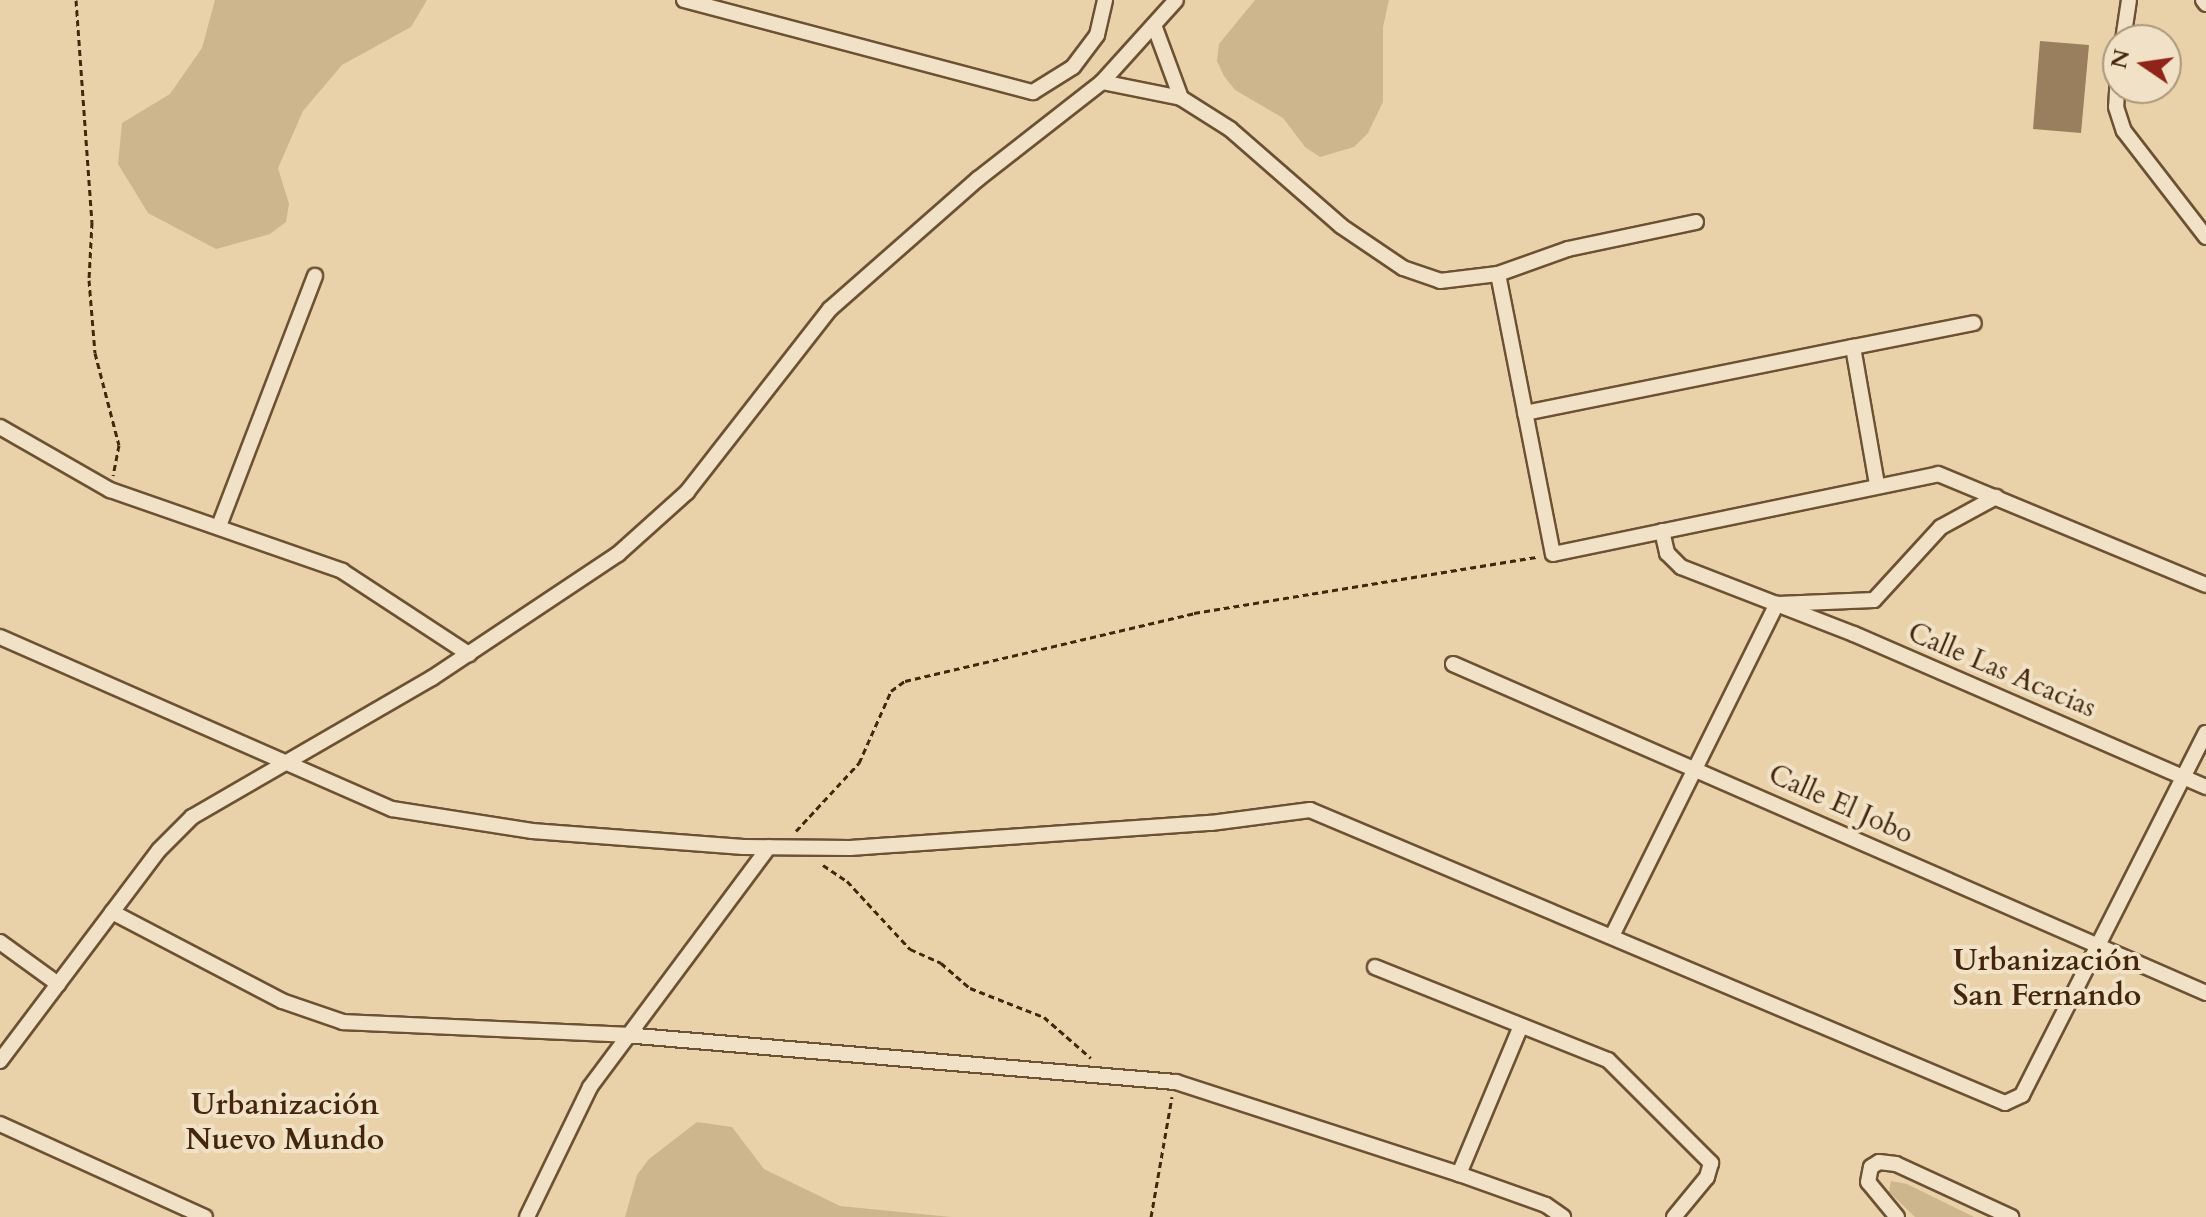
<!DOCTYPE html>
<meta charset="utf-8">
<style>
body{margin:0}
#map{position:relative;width:2206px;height:1217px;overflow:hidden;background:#e9d2a9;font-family:Cardo,serif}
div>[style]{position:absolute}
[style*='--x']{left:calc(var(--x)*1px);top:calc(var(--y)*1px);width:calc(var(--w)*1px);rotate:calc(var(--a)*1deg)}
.green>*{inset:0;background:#cdb58e}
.building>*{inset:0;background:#997f5e}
.path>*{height:3px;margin-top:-1.5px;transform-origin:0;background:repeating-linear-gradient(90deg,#43260c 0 6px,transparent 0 10px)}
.roads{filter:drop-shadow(2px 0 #6c5133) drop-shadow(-2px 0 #6c5133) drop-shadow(0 2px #6c5133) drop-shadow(0 -2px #6c5133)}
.street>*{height:14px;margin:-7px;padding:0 7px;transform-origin:7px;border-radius:7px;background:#f1e2c7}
span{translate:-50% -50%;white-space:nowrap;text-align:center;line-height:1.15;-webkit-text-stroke:8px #f1e2c7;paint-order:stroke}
.street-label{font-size:28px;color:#43260c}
.neighbourhood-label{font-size:30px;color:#43260c;font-weight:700}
.north{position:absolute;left:2102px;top:24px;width:80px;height:80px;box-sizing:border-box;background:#f1e2c7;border:2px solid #ab977c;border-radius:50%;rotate:283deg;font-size:22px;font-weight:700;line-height:32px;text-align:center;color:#43260c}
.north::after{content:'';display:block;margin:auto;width:28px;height:36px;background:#8f2418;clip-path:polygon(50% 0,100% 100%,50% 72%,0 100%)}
</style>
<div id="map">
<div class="green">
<i style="clip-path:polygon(215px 0,427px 0,411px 27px,342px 65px,303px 111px,278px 168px,289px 204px,286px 222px,270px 234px,216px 249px,148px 213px,118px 164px,122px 123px,170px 94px,202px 48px)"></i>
<i style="clip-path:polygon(1255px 0,1389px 0,1383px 27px,1383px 102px,1368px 133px,1354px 147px,1320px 157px,1305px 147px,1283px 118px,1235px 90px,1224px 76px,1217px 61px,1219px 44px)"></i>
<i style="clip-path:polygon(697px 1122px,732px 1127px,764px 1169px,840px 1206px,951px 1217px,625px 1217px,637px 1175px,649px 1159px)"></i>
<i style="clip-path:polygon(1891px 1181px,1907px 1184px,1974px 1217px,1915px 1217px,1889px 1192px)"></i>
</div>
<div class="building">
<i style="clip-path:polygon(2040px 41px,2089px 45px,2081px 133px,2033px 129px)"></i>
</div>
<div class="path">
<i style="--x:76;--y:0;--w:223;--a:85.9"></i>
<i style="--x:92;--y:222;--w:58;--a:93"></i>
<i style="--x:89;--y:280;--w:73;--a:85.3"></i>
<i style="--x:95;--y:353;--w:95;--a:75.4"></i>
<i style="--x:119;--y:445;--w:31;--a:101"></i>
<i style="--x:796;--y:831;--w:93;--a:-47.2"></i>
<i style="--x:859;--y:763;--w:79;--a:-66"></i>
<i style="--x:891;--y:691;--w:17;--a:-36"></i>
<i style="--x:905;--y:681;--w:297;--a:-13.2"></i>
<i style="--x:1194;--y:613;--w:347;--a:-9.3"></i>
<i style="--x:823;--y:865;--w:29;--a:34"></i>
<i style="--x:847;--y:881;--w:93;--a:47.2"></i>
<i style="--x:910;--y:949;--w:34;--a:24"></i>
<i style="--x:941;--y:963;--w:38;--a:41"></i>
<i style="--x:970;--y:988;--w:79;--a:21.4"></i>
<i style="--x:1044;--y:1017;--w:62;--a:41.1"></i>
<i style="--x:1151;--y:1217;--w:122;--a:-80.1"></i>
</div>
<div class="roads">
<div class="street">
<i style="--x:684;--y:0;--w:361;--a:14.8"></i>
<i style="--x:1033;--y:92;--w:47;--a:-32"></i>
<i style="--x:1073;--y:67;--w:40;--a:-53"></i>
<i style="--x:1097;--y:35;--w:36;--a:-77"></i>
<i style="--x:2203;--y:0;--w:5;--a:53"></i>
<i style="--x:1154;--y:25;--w:78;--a:69.7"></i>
<i style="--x:2123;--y:40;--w:40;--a:-81.5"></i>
<i style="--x:2118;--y:72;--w:35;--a:93"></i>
<i style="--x:2116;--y:107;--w:25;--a:72"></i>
<i style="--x:2124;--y:131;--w:134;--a:52.3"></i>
<i style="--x:1102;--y:82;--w:81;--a:11.4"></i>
<i style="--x:1181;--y:98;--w:58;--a:32.3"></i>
<i style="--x:1230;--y:129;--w:147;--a:41.1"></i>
<i style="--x:1341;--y:226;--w:75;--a:34.1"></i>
<i style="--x:1403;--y:268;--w:39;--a:19"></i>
<i style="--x:1440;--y:281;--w:58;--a:-6.9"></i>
<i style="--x:1696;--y:222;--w:131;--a:168.1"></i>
<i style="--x:1568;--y:249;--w:74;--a:160.3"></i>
<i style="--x:1498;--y:274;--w:285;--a:78.9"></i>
<i style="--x:1553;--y:554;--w:393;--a:-11.7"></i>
<i style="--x:1938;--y:474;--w:290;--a:22.5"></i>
<i style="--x:1853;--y:347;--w:123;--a:-11.2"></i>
<i style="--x:1525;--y:413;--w:335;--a:-11.4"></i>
<i style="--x:1853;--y:347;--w:140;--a:80.1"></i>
<i style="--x:0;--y:427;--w:127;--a:29.8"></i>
<i style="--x:110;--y:490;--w:246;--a:19.2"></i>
<i style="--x:342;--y:571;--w:152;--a:33.2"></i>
<i style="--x:219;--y:526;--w:268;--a:-69"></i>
<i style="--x:1662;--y:531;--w:23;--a:77"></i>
<i style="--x:1667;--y:553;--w:20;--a:45"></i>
<i style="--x:1681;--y:567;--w:186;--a:21.2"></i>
<i style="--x:1854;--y:634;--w:384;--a:23.5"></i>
<i style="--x:1778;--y:604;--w:96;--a:-2.4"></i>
<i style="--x:1874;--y:600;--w:99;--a:-47.5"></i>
<i style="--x:1941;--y:527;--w:63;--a:-28.6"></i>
<i style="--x:0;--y:637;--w:428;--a:23.7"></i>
<i style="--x:392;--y:809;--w:142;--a:8.9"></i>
<i style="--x:532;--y:831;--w:212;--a:4.3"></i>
<i style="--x:743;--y:847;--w:107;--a:0.5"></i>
<i style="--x:850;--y:848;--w:362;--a:-4"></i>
<i style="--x:1211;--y:823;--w:100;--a:-7.5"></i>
<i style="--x:1310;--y:810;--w:754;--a:22.86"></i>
<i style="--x:2005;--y:1103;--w:19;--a:-25"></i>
<i style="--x:2022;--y:1095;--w:406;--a:-63.1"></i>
<i style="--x:1453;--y:664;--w:822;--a:23.6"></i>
<i style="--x:112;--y:912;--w:192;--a:27.6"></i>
<i style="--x:282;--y:1001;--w:65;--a:19"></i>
<i style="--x:343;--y:1022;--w:282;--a:2.6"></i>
<i style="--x:625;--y:1035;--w:553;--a:4.88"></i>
<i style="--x:1176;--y:1082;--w:298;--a:18"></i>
<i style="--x:1459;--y:1174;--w:92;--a:19.6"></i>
<i style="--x:1546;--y:1205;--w:21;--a:35"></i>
<i style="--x:1613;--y:934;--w:369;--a:-63.6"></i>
<i style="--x:0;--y:942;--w:72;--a:35.9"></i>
<i style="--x:1375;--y:967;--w:251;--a:21.8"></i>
<i style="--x:1608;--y:1060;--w:146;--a:45"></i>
<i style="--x:1711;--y:1163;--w:15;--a:106"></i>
<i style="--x:1707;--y:1177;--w:52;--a:129.5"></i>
<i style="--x:0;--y:1061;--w:264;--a:-53"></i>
<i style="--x:159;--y:850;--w:47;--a:-45"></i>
<i style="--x:192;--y:817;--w:277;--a:-30.1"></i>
<i style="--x:432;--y:678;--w:224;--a:-33.7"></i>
<i style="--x:618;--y:554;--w:93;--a:-41.9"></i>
<i style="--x:687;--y:492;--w:232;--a:-52"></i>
<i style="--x:830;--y:309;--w:197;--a:-41.3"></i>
<i style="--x:978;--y:179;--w:157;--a:-38"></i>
<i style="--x:1102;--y:82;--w:110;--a:-47.9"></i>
<i style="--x:0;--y:1124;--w:225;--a:24.4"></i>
<i style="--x:1459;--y:1174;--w:158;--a:-67.3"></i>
<i style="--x:527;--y:1217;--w:144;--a:-64.1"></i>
<i style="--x:590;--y:1087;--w:299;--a:-53.3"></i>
<i style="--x:1897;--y:1217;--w:45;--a:-129.6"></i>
<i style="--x:1868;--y:1182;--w:15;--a:-79"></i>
<i style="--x:1871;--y:1167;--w:9;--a:-32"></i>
<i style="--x:1879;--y:1162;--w:17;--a:7"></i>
<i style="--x:1896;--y:1164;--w:127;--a:24.7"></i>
</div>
</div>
<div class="street-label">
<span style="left:2002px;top:670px;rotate:23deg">Calle Las Acacias</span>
<span style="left:1841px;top:804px;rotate:24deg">Calle El Jobo</span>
</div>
<div class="neighbourhood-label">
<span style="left:2047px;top:978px">Urbanización<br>San Fernando</span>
<span style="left:285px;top:1122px">Urbanización<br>Nuevo Mundo</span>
</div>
<div class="north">N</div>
</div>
